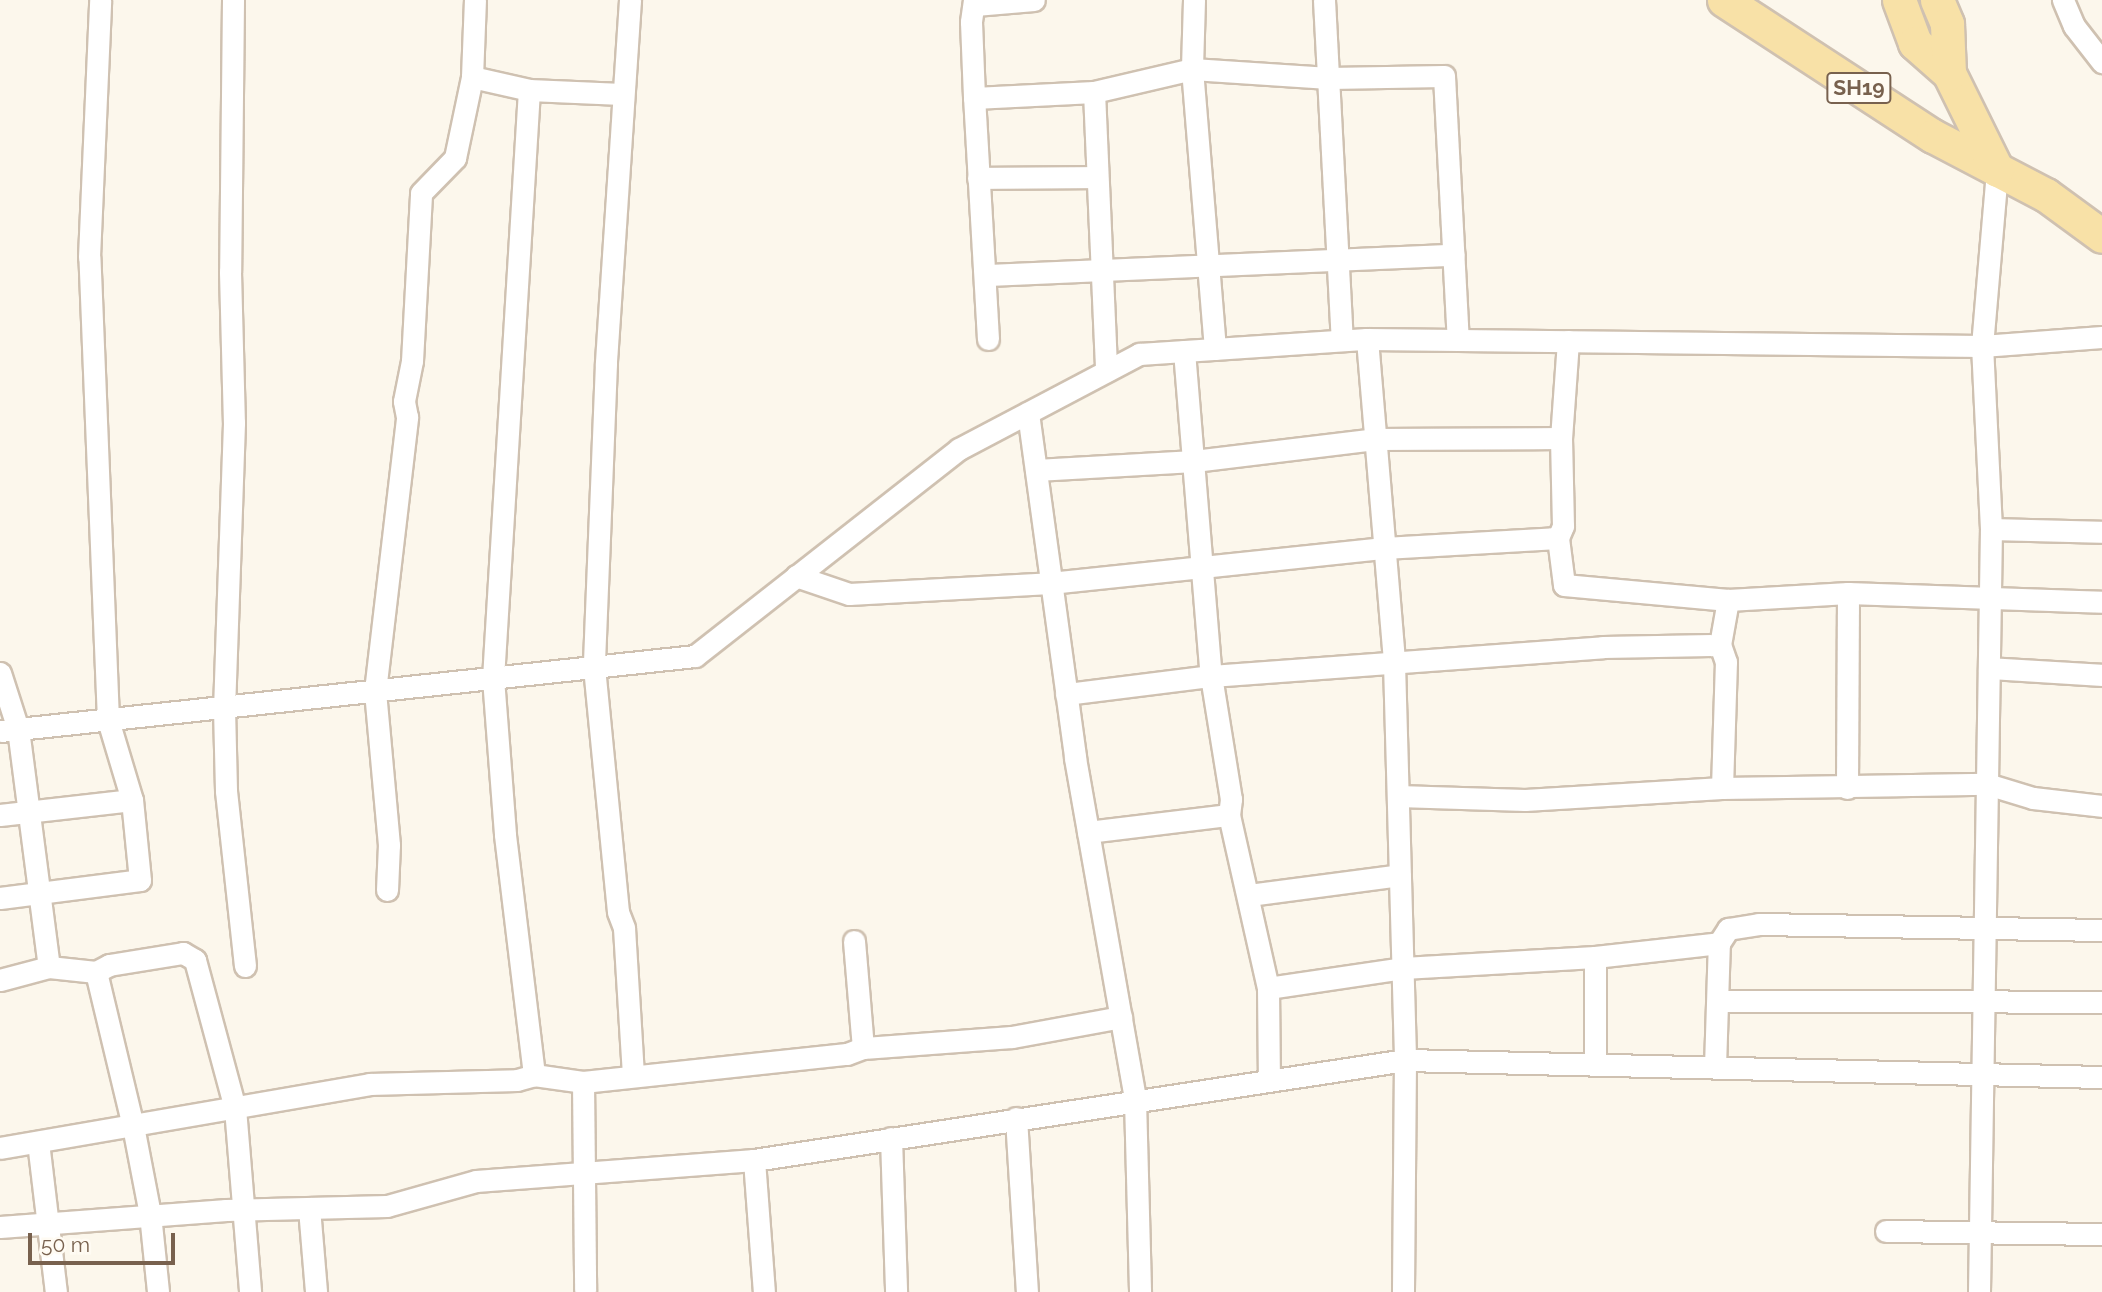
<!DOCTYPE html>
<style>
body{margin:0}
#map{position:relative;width:2102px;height:1292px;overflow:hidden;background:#fcf7ec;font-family:Raleway,sans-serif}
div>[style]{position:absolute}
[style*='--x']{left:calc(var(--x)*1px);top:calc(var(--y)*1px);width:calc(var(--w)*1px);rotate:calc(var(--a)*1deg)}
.roads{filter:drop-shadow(2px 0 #cfc1b1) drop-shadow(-2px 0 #cfc1b1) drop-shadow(0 2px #cfc1b1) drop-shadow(0 -2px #cfc1b1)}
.street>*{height:21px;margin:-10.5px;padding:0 10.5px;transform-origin:10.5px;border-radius:10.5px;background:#fff}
.primary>*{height:33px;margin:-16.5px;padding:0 16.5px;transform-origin:16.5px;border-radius:16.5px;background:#f8e1a7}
span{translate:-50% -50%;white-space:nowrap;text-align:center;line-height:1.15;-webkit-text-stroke:5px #fffbf3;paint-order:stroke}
.shield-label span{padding:2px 5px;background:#fffbf3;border:2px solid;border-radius:5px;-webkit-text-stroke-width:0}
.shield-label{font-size:21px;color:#78614e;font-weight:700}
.scale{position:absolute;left:28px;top:1233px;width:147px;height:32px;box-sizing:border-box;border:4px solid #78614e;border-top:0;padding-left:9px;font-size:21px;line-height:24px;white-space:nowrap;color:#78614e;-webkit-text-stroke:5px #fffbf3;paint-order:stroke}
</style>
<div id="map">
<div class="roads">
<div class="street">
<i style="--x:233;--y:0;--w:272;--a:90.6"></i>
<i style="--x:230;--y:272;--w:151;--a:88.5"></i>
<i style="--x:234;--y:423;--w:285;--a:92"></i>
<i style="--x:224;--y:708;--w:83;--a:88.6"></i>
<i style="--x:226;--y:791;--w:176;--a:83.8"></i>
<i style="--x:630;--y:0;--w:364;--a:93.8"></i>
<i style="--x:606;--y:363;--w:304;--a:92.3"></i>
<i style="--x:594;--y:667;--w:246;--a:84.4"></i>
<i style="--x:618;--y:912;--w:17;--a:69"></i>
<i style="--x:624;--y:928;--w:147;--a:86.5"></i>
<i style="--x:974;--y:0;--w:22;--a:98"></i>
<i style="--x:971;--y:22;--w:76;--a:87.7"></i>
<i style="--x:1194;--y:0;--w:69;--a:91.7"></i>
<i style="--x:1192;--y:69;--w:281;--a:85.3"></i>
<i style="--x:1324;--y:0;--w:340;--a:87"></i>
<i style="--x:2063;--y:0;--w:28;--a:67"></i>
<i style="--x:2074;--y:26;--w:46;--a:52.1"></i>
<i style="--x:975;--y:5;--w:59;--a:-4.8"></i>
<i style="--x:472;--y:77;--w:58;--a:12.8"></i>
<i style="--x:529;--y:90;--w:93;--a:2.5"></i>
<i style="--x:529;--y:90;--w:589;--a:93.5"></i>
<i style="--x:493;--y:678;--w:157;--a:85.6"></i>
<i style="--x:505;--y:835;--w:242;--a:83.1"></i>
<i style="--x:1094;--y:92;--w:279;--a:87.5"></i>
<i style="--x:978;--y:178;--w:118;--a:-0.5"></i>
<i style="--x:987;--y:275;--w:467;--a:-2.5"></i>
<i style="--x:988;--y:339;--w:241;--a:-93.3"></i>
<i style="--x:974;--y:98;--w:120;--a:-2.9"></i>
<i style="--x:1094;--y:92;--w:101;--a:-13.2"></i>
<i style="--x:1192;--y:69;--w:137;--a:3.8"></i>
<i style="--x:1329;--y:78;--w:115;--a:-1"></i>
<i style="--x:1444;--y:76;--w:264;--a:87"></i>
<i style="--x:1367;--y:339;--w:325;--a:85.2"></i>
<i style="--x:1394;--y:663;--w:397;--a:88.4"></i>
<i style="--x:1405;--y:1060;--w:232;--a:90.5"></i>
<i style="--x:1568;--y:341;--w:97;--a:94.1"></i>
<i style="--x:1561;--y:438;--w:88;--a:88.7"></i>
<i style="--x:1563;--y:526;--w:13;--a:113"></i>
<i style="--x:1558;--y:538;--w:47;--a:82.7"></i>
<i style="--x:1564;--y:585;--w:165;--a:5.2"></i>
<i style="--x:1728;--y:600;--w:120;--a:-3.3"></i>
<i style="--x:1848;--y:593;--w:254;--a:2"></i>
<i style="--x:1184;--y:351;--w:326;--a:85.3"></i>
<i style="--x:1211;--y:676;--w:125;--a:80.8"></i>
<i style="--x:1231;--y:799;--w:16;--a:97"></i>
<i style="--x:1229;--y:815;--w:177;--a:77.3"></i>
<i style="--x:1268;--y:988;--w:92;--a:89.4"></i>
<i style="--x:1028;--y:413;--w:348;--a:82.2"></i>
<i style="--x:1075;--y:758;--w:346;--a:80"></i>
<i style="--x:1135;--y:1099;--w:193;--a:88.5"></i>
<i style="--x:1036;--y:470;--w:158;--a:-3.3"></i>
<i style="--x:1194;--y:461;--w:182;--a:-6.9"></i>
<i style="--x:1375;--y:439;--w:186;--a:-0.3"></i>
<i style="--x:1991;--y:529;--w:111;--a:1.5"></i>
<i style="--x:796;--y:576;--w:56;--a:18.8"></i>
<i style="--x:849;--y:594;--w:201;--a:-3.1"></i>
<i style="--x:1050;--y:583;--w:336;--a:-6"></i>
<i style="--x:1384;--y:548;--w:174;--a:-3.3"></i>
<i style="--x:1989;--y:668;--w:113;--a:3.5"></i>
<i style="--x:0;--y:673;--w:59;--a:72.2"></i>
<i style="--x:18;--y:729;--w:240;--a:82.6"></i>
<i style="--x:1066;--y:694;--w:146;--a:-7.1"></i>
<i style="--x:1211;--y:676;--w:393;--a:-4.2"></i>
<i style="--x:1603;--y:647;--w:117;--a:-1"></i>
<i style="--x:0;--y:731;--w:699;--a:-6.16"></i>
<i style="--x:695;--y:656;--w:335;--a:-38.1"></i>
<i style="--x:959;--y:449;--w:204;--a:-27.8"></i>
<i style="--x:1139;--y:354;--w:228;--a:-3.8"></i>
<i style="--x:1367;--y:339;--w:615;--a:0.65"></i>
<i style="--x:1982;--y:346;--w:120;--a:-4.3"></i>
<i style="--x:1722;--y:788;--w:126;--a:-88.2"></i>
<i style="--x:1726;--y:662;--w:18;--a:-109"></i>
<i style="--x:1720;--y:645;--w:46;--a:-79.9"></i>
<i style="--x:1847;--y:788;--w:195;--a:-89.7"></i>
<i style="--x:1398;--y:796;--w:127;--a:1.8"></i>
<i style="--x:1525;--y:800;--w:197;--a:-3.5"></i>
<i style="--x:1722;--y:788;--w:265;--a:-0.9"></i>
<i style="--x:1987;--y:784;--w:48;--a:16.9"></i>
<i style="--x:2033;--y:798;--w:69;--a:6.6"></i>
<i style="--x:0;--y:815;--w:133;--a:-6.5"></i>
<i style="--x:1088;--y:832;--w:142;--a:-6.9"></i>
<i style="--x:387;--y:890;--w:45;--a:-87.5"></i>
<i style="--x:389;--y:845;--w:155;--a:-95.2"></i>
<i style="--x:375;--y:691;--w:276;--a:-83.3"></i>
<i style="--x:407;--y:417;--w:16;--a:-101"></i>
<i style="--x:404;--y:401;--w:41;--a:-78.7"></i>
<i style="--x:412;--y:361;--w:168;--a:-86.9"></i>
<i style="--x:421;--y:193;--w:49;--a:-45.8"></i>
<i style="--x:455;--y:158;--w:83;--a:-78.1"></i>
<i style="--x:472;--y:77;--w:77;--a:-87.8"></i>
<i style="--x:1249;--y:895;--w:152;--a:-7.5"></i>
<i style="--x:0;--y:898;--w:141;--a:-7.3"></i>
<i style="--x:140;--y:880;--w:80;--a:-95.7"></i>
<i style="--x:132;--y:800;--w:84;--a:-106.7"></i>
<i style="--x:108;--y:720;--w:463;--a:-92.3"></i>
<i style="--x:89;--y:257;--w:257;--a:-87.5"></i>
<i style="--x:854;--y:941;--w:107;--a:85.2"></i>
<i style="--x:96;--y:972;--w:158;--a:76.5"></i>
<i style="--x:133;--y:1126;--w:90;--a:79.1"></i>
<i style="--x:150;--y:1214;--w:78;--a:84.1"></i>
<i style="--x:0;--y:980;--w:51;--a:-14.9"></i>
<i style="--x:49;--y:967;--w:47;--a:6.1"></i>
<i style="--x:96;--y:972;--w:15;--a:-28"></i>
<i style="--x:109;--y:965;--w:75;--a:-9.2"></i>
<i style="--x:183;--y:953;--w:14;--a:30"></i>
<i style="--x:195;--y:960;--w:153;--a:74.9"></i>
<i style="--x:235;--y:1108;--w:185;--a:85.3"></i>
<i style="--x:1268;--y:988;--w:136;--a:-8.4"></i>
<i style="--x:1403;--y:968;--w:192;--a:-3.3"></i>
<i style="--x:1595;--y:957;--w:125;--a:-6.4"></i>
<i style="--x:1719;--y:1001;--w:383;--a:0.1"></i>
<i style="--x:1595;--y:1063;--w:106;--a:-90"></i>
<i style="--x:1715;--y:1067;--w:124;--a:-88.2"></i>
<i style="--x:1719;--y:943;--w:17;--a:-57"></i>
<i style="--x:1728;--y:929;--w:31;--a:-9"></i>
<i style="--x:1759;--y:924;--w:343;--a:1"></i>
<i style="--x:583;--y:1082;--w:208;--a:89.4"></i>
<i style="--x:1016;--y:1118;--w:174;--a:86.4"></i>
<i style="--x:891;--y:1138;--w:154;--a:88.1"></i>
<i style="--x:38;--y:1142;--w:151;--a:83.2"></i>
<i style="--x:0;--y:1148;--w:375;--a:-9.8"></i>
<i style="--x:369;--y:1084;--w:148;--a:-1.5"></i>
<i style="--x:517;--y:1080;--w:18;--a:-16"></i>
<i style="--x:534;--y:1075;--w:49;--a:8.1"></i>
<i style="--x:583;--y:1082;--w:265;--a:-6.1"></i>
<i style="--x:847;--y:1054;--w:17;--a:-21"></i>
<i style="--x:863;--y:1048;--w:149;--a:-4.2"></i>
<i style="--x:1012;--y:1037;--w:111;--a:-10.4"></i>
<i style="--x:754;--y:1160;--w:132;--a:85.7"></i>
<i style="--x:309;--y:1208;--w:84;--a:85.2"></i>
<i style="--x:0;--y:1227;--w:227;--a:-4.3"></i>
<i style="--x:226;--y:1210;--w:161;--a:-1.4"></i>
<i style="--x:387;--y:1206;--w:92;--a:-15.7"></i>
<i style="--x:476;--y:1181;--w:279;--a:-4.3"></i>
<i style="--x:754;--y:1160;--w:659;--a:-8.73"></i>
<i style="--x:1405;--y:1060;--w:697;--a:1.4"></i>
<i style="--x:1886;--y:1231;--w:216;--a:0.8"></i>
<i style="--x:1979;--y:1292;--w:763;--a:-89.1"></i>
<i style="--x:1991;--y:529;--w:183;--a:-92.8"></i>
<i style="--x:1982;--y:346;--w:177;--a:-85.1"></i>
</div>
<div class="primary">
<i style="--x:1724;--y:0;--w:249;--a:33.1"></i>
<i style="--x:1933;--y:136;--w:127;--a:27.6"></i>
<i style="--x:2046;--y:195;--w:69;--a:36.2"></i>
<i style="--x:1899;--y:0;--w:46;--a:69.6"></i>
<i style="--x:1915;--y:43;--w:45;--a:41.4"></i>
<i style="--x:1949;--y:73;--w:108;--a:63.7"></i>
<i style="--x:1937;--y:0;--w:26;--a:67"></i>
<i style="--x:1947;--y:24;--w:49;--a:87.7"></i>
</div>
</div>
<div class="shield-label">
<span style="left:1859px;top:88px">SH19</span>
</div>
<div class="scale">50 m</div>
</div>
